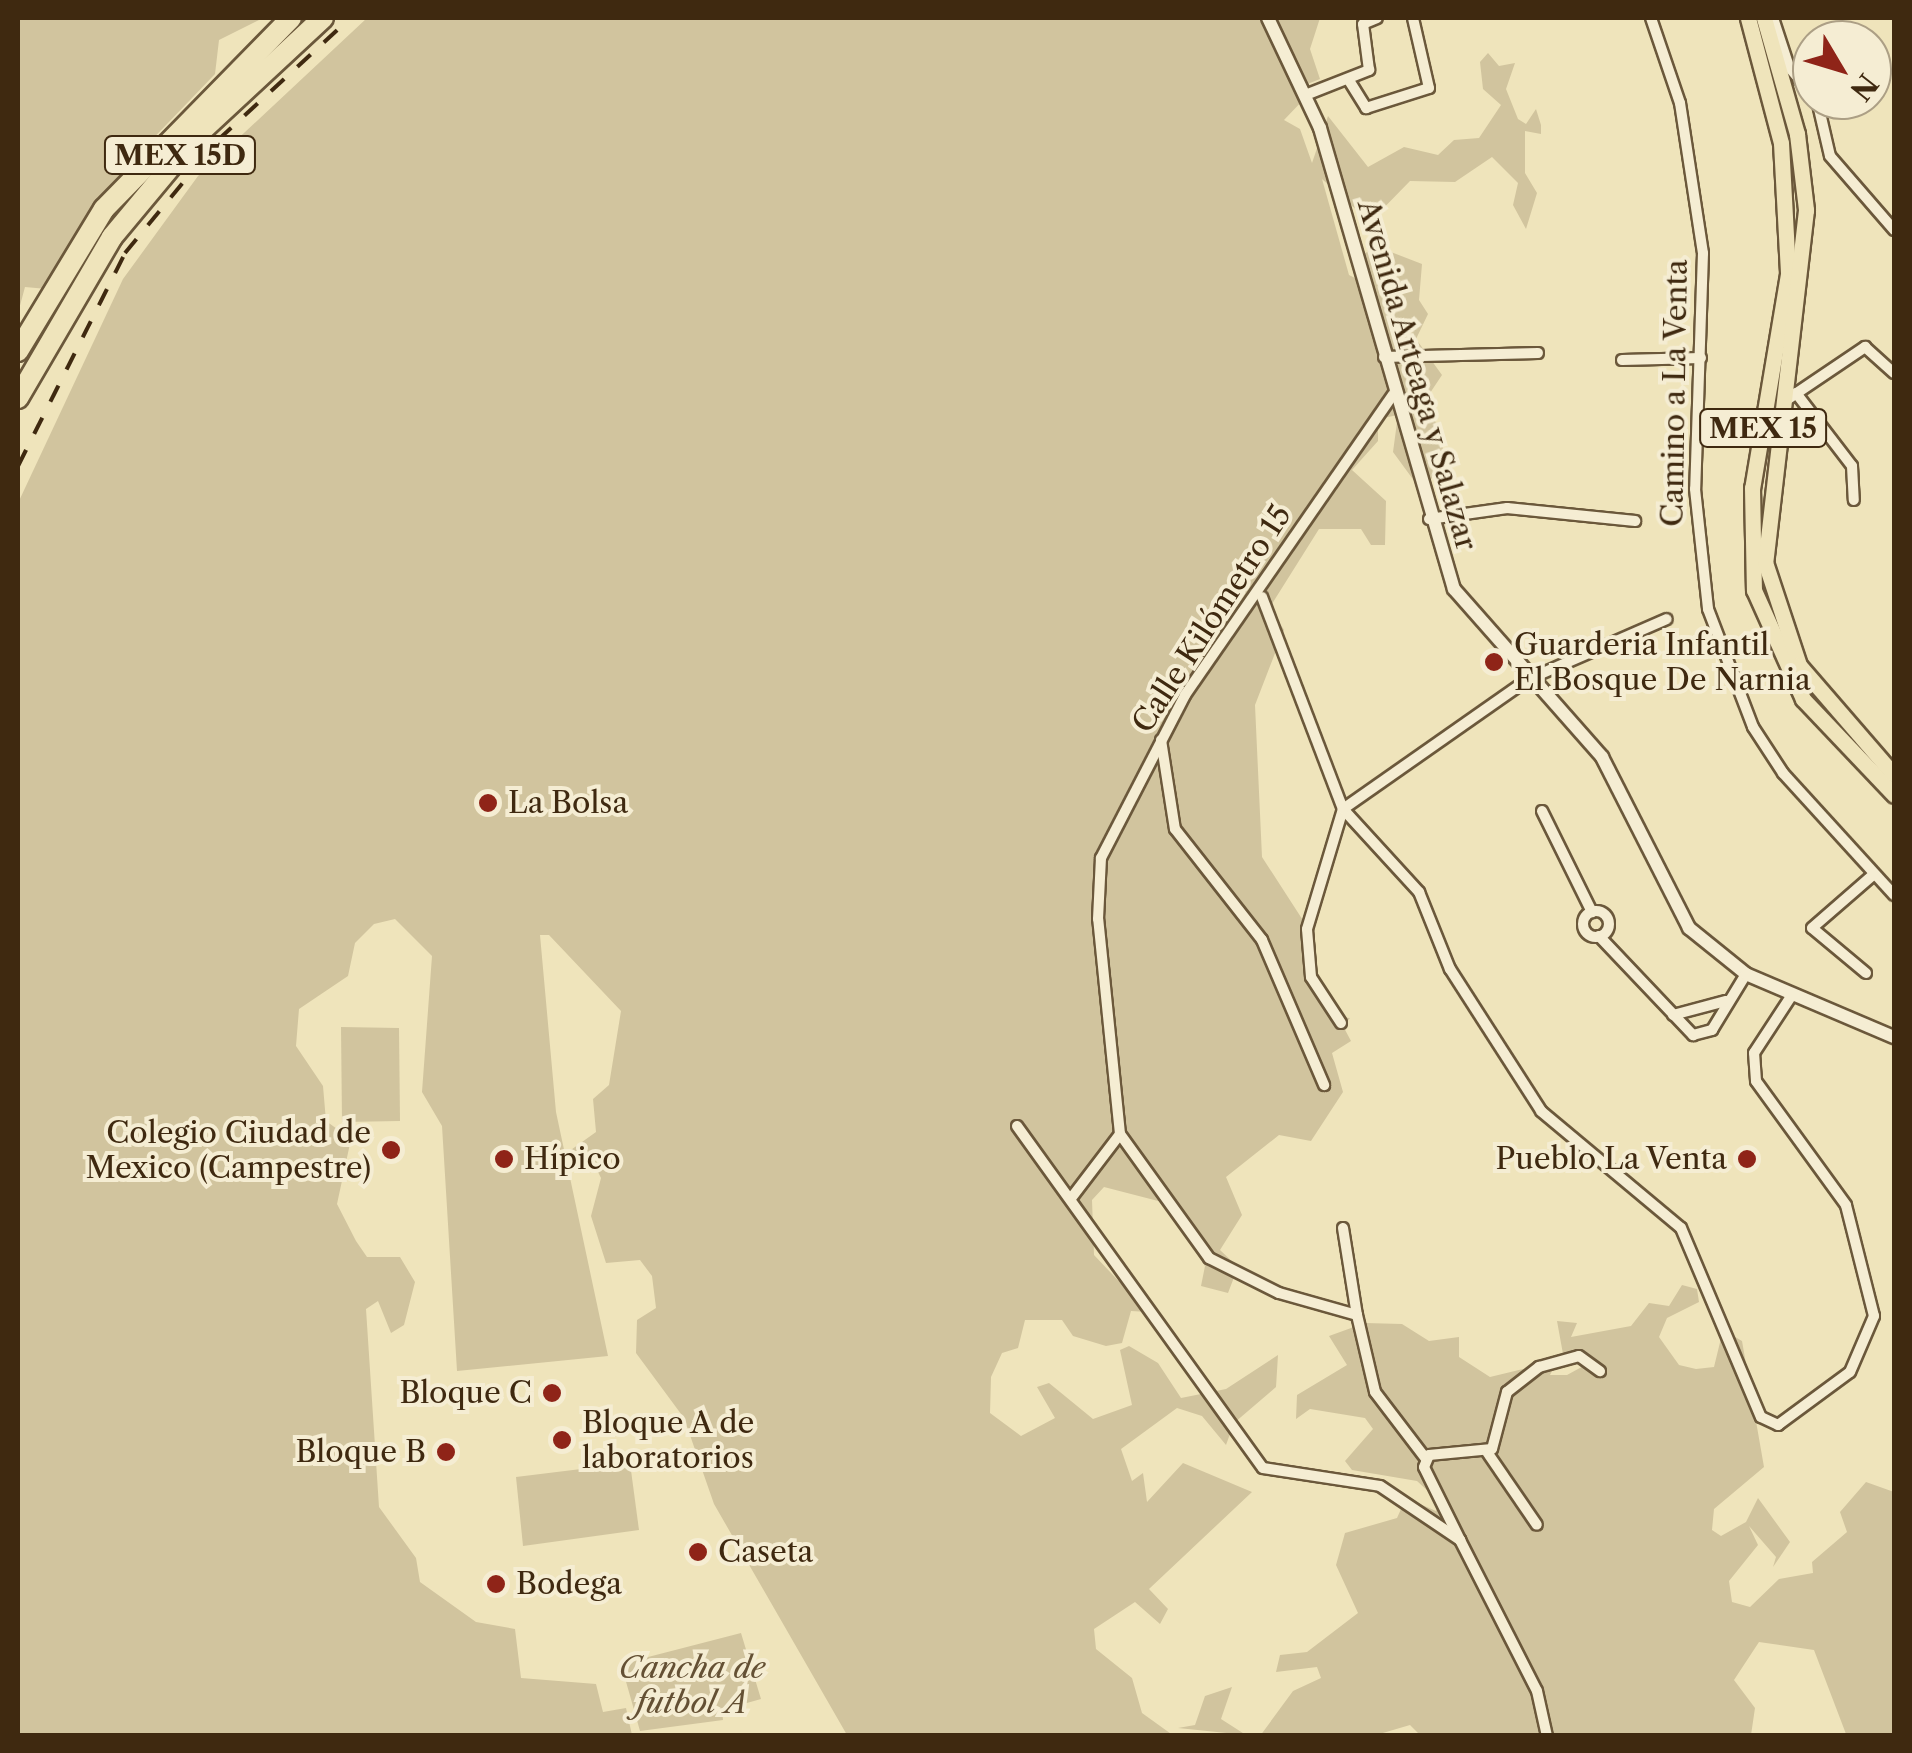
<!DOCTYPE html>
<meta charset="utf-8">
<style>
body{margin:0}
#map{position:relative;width:1912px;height:1753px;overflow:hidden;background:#efe4bb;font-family:"Libre Caslon Text",serif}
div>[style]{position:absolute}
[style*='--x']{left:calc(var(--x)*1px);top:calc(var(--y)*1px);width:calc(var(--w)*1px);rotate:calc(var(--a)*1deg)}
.green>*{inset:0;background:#d1c49e}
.roads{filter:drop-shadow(2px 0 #6b583b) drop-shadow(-2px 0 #6b583b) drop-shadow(0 2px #6b583b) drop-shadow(0 -2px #6b583b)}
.minor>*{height:10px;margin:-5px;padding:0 5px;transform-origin:5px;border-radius:5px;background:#f5edd3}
.minor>.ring{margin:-5px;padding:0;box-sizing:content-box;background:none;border:10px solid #f5edd3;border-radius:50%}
.tertiary>*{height:12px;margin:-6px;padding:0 6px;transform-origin:6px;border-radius:6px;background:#f5edd3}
.primary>*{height:15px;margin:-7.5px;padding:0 7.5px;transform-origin:7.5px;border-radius:7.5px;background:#efe4bb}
.motorway>*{height:20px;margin:-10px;padding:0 10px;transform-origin:10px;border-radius:10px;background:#efe4bb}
.rail>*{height:4px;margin-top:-2px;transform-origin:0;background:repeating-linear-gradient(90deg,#3f2910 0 18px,transparent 0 36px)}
.dots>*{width:28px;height:28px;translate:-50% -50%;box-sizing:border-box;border:5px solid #f5edd3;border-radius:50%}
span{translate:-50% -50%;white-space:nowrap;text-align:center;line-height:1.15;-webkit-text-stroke:8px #f5edd3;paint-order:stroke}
.shield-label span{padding:2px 8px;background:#f5edd3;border:2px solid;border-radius:8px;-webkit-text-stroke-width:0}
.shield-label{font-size:28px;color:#3f2910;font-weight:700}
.street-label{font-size:30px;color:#3f2910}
.poi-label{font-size:30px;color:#3f2910}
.left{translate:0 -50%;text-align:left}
.right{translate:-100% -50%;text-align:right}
.park-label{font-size:30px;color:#645034;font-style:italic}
.frame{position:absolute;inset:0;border:20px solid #3f2910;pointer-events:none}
.north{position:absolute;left:1792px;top:20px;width:100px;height:100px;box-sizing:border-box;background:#f5edd3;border:2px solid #ac9f85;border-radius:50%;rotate:128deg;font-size:28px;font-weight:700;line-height:40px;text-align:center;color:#3f2910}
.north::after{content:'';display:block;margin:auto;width:35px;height:45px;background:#8f2418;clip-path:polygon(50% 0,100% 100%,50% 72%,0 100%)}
</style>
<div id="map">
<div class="green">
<i style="clip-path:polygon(18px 18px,263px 18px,219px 40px,215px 74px,143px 149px,47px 289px,25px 287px,18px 313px)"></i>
<i style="clip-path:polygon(367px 18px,1320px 18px,1310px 49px,1320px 79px,1295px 89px,1305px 98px,1284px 120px,1300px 129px,1312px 163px,1328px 116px,1368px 167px,1404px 147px,1438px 155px,1454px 140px,1479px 138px,1501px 105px,1483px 89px,1480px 62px,1488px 53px,1499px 66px,1515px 63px,1506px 89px,1518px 119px,1526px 124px,1536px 109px,1541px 125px,1541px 134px,1525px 131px,1525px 173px,1537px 193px,1526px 229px,1513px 205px,1518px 183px,1492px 157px,1455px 182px,1410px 181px,1370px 222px,1322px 179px,1349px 275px,1359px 280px,1363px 254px,1378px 247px,1422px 264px,1419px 300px,1428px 314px,1416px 339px,1442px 375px,1428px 396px,1445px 456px,1423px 493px,1393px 452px,1398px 415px,1378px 419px,1378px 441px,1352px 470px,1386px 501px,1385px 545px,1371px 545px,1361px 529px,1319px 529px,1270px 607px,1284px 630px,1255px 705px,1262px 857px,1306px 925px,1319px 986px,1338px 1005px,1337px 1017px,1350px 1018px,1343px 1026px,1351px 1041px,1332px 1053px,1343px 1092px,1311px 1141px,1279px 1135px,1226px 1177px,1242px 1215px,1220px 1250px,1238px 1267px,1228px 1293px,1201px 1286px,1205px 1266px,1162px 1202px,1104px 1187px,1092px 1200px,1094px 1255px,1148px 1312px,1131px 1311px,1122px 1343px,1106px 1346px,1073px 1336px,1062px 1320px,1025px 1320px,1018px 1348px,1002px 1353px,991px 1377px,990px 1413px,1021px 1436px,1055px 1418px,1037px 1387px,1049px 1383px,1093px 1419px,1132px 1405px,1120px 1350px,1129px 1346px,1158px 1363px,1181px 1398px,1226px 1389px,1278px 1355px,1276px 1387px,1234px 1423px,1226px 1445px,1202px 1416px,1177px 1408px,1121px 1449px,1132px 1481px,1143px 1473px,1147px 1502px,1183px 1463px,1252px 1492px,1149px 1589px,1168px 1609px,1160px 1624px,1135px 1602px,1094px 1629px,1096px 1649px,1132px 1678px,1142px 1713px,1174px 1736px,847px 1735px,714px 1504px,684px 1418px,636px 1353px,637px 1320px,656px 1308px,652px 1276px,640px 1260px,606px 1263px,591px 1216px,601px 1178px,593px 1162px,568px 1152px,596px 1132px,593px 1099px,609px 1085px,621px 1011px,549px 935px,540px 935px,556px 1112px,608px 1356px,457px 1371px,442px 1126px,422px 1092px,432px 956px,395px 919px,374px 924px,355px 943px,348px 976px,299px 1009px,296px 1046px,323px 1086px,326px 1121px,351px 1139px,337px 1204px,356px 1241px,367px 1257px,400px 1257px,415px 1282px,404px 1325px,391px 1333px,378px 1301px,366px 1309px,379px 1507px,416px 1558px,420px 1582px,476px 1622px,515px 1629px,521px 1678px,596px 1684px,603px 1712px,626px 1708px,632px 1735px,18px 1735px,18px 503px,123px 279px,198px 176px)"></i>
<i style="clip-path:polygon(341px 1027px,399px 1028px,400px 1121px,342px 1122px)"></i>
<i style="clip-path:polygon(1682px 1285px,1697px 1289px,1699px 1302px,1667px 1318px,1659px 1337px,1679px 1365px,1696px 1369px,1714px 1367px,1723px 1330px,1742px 1341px,1764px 1467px,1714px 1509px,1712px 1530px,1721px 1536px,1746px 1522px,1758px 1498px,1790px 1542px,1773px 1567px,1776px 1557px,1749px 1526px,1758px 1545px,1729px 1581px,1732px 1602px,1750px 1607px,1779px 1579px,1813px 1573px,1812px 1562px,1847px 1532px,1840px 1512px,1866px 1482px,1894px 1492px,1894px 1735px,1846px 1734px,1814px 1650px,1759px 1642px,1734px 1680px,1755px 1708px,1751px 1735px,1421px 1736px,1410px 1725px,1376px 1735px,1260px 1736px,1293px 1691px,1321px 1678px,1317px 1667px,1276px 1672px,1280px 1655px,1307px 1652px,1358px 1613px,1336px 1565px,1345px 1533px,1397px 1518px,1406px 1498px,1436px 1511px,1440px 1502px,1417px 1481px,1352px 1470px,1345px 1461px,1373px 1429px,1365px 1418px,1310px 1409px,1296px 1419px,1297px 1395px,1347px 1365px,1329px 1336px,1365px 1323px,1402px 1324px,1429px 1341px,1459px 1337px,1459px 1357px,1490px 1377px,1523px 1369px,1533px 1378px,1556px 1363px,1550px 1375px,1567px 1375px,1589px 1363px,1563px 1354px,1557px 1321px,1577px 1323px,1571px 1337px,1631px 1326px,1649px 1303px,1669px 1306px)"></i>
<i style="clip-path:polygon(630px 1463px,639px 1530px,523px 1546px,516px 1477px)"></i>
<i style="clip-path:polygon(741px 1633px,761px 1699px,722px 1710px,723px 1720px,640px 1731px,621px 1664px)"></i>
<i style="clip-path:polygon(1232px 1687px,1221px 1719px,1246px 1735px,1178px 1728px,1195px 1725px,1205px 1696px)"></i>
</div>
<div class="roads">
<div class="minor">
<i style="--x:1651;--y:18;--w:90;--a:71.2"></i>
<i style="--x:1680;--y:103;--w:152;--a:81.3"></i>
<i style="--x:1703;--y:253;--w:236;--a:91.9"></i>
<i style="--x:1695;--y:489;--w:121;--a:83.8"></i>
<i style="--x:1708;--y:609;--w:126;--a:69.1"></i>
<i style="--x:1753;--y:727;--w:55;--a:56.9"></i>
<i style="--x:1783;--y:773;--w:165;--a:47.7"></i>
<i style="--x:1773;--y:18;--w:52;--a:71.9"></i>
<i style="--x:1789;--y:67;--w:35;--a:50"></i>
<i style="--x:1350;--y:82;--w:31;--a:58"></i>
<i style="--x:1366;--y:108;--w:66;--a:-17.6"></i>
<i style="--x:1429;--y:88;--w:72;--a:-102.9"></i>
<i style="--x:1308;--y:94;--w:66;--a:-21.5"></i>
<i style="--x:1369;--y:70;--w:46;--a:-97.4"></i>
<i style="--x:1363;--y:24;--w:15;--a:-23"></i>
<i style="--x:1817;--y:100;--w:57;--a:76.9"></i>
<i style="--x:1830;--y:156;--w:98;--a:49.1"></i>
<i style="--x:1384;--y:357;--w:154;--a:-1.5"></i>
<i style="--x:1622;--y:360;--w:79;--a:-1.5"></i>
<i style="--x:1796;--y:393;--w:92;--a:52.5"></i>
<i style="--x:1852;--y:466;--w:34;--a:87"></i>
<i style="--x:1785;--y:401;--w:97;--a:-34"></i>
<i style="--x:1865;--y:347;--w:39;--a:42"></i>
<i style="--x:1429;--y:519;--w:79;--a:-8"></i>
<i style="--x:1507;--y:508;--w:129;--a:5.8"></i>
<i style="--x:1262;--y:597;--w:227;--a:69.1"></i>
<i style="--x:1343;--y:809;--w:113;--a:47.5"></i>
<i style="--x:1419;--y:892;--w:83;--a:68.1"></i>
<i style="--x:1450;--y:969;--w:169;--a:57.3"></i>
<i style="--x:1541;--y:1111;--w:182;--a:39.9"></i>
<i style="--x:1681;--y:1228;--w:205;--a:67.1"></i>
<i style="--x:1761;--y:1417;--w:19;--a:25"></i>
<i style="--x:1778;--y:1425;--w:89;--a:-36.4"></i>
<i style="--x:1850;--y:1372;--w:61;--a:-66.8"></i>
<i style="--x:1874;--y:1316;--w:114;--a:-104.2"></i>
<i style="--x:1846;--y:1205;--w:153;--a:-126"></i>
<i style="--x:1756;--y:1081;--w:28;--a:-94"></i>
<i style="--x:1754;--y:1053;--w:69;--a:-56.8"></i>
<i style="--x:1161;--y:740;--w:90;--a:81.1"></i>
<i style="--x:1175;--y:829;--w:141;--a:51.9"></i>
<i style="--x:1262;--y:940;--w:158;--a:66.8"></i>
<i style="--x:1542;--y:811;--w:113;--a:63.7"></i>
<i class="ring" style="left:1583px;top:911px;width:16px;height:16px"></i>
<i style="--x:1599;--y:936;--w:137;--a:46.5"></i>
<i style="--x:1693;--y:1035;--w:20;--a:-15"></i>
<i style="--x:1712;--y:1030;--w:66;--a:-58.7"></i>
<i style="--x:1866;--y:973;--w:70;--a:-140.2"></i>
<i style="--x:1812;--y:928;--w:81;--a:-41"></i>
<i style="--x:1673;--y:1015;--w:55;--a:-14.8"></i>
<i style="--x:1341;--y:1023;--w:55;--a:-123.1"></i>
<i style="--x:1311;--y:977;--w:48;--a:-94.8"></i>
<i style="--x:1307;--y:929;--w:125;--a:-73.3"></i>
<i style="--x:1343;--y:809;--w:227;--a:-35"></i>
<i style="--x:1529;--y:679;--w:150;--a:-23.5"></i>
<i style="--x:1017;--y:1126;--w:421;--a:54.3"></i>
<i style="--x:1263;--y:1468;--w:118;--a:8.7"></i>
<i style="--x:1380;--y:1486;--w:97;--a:34"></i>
<i style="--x:1460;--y:1540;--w:169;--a:63"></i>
<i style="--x:1537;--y:1691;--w:46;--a:77.5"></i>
<i style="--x:1120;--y:1134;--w:153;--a:54.3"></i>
<i style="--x:1209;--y:1258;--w:78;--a:26.6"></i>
<i style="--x:1279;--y:1293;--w:81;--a:15.8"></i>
<i style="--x:1357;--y:1315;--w:79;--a:76.8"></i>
<i style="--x:1375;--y:1392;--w:84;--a:52.7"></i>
<i style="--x:1072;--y:1197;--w:79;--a:-52.7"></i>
<i style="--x:1120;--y:1134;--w:216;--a:-95.8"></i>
<i style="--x:1098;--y:919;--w:61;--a:-87.2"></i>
<i style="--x:1101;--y:858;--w:183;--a:-62.7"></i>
<i style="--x:1185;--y:695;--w:365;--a:-55.3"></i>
<i style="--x:1343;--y:1228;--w:88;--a:80.9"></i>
<i style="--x:1487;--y:1452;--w:88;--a:55.6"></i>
<i style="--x:1460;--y:1540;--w:81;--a:-116.3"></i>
<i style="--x:1424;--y:1467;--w:13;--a:-67"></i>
<i style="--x:1429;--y:1455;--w:63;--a:-5.4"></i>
<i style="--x:1492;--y:1449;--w:59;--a:-75.3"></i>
<i style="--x:1507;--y:1392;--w:41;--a:-38"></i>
<i style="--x:1539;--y:1367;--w:41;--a:-15.4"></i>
<i style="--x:1579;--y:1356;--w:26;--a:36"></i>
</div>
<div class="tertiary">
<i style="--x:1268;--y:18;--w:122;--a:64.7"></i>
<i style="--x:1320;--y:128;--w:480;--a:73.8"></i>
<i style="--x:1454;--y:589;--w:224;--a:48.6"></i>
<i style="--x:1602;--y:757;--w:192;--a:63"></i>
<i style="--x:1689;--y:928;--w:73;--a:38.9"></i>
<i style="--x:1746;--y:974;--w:161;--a:23.1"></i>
</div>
<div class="primary">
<i style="--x:1748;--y:18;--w:129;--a:75.2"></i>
<i style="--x:1781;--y:143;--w:131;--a:86.9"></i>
<i style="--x:1788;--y:274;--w:217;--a:99.5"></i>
<i style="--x:1752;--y:488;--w:102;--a:88.9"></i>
<i style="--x:1754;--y:590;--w:120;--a:65.8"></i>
<i style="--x:1803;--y:699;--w:132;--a:46.5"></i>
<i style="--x:1764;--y:18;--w:121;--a:74.1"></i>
<i style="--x:1797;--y:134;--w:77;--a:83.2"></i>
<i style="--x:1806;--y:210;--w:354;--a:96.6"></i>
<i style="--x:1765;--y:562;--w:108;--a:71.7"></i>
<i style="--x:1799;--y:665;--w:145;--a:49.2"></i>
</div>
<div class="motorway">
<i style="--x:18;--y:351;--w:166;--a:-58.8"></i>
<i style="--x:104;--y:209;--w:267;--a:-45.6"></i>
<i style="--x:18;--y:398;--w:186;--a:-59.7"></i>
<i style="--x:112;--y:237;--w:133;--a:-50.2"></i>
<i style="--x:197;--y:135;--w:172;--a:-42.9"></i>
</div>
</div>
<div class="rail">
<i style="--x:18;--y:466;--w:238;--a:-63.3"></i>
<i style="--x:125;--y:253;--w:146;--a:-50.5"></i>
<i style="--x:218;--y:140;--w:180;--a:-42.7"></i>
</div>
<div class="dots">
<i style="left:1494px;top:662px;background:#8f2418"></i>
<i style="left:488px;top:803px;background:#8f2418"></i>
<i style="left:391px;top:1150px;background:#8f2418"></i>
<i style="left:504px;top:1159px;background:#8f2418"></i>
<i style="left:1747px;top:1159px;background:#8f2418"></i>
<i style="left:552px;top:1393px;background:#8f2418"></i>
<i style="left:562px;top:1440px;background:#8f2418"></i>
<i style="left:446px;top:1452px;background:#8f2418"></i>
<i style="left:698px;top:1552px;background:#8f2418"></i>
<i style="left:496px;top:1584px;background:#8f2418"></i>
</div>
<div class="shield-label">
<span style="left:180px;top:155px">MEX 15D</span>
<span style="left:1763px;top:428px">MEX 15</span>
</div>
<div class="street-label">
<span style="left:1417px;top:375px;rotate:74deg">Avenida Arteaga y Salazar</span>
<span style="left:1675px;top:393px;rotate:-89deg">Camino a La Venta</span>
<span style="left:1212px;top:619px;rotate:-57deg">Calle Kilómetro 15</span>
</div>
<div class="poi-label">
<span class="left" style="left:1514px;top:662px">Guarderia Infantil<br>El Bosque De Narnia</span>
<span class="left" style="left:508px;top:803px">La Bolsa</span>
<span class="right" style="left:371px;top:1150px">Colegio Ciudad de<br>Mexico (Campestre)</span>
<span class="left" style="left:524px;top:1159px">Hípico</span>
<span class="right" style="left:1727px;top:1159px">Pueblo La Venta</span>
<span class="right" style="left:532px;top:1393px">Bloque C</span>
<span class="left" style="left:582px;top:1440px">Bloque A de<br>laboratorios</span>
<span class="right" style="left:426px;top:1452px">Bloque B</span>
<span class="left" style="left:718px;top:1552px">Caseta</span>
<span class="left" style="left:516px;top:1584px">Bodega</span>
</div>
<div class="park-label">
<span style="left:692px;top:1685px">Cancha de<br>futbol A</span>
</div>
<div class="frame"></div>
<div class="north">N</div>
</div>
